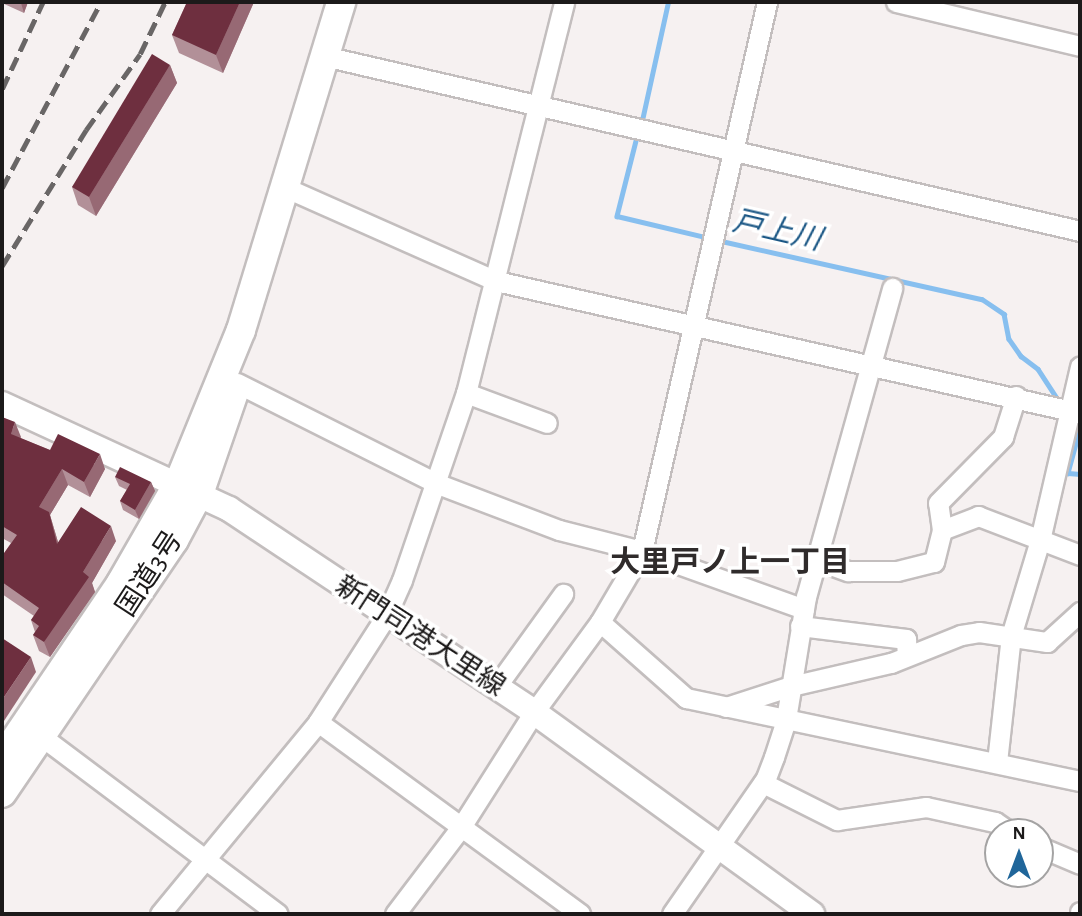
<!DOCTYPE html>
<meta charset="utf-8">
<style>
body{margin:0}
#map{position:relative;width:1082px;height:916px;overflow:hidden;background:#f6f1f1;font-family:"Alegreya Sans","Noto Sans JP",sans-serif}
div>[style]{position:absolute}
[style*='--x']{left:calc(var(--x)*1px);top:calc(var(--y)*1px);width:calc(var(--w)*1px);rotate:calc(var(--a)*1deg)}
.stream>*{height:4.5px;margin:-2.25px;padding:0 2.25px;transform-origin:2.25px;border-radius:2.25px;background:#87bfef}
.roads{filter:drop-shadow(2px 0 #c3bebe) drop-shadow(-2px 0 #c3bebe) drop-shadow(0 2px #c3bebe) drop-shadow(0 -2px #c3bebe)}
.minor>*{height:19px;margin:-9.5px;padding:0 9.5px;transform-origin:9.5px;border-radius:9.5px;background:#fff}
.major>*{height:24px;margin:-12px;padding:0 12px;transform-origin:12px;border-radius:12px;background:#fff}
.highway>*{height:28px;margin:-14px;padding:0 14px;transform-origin:14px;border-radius:14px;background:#fff}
.rail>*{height:4.5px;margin-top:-2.25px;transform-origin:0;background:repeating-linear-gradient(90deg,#696666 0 14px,transparent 0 21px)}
.wall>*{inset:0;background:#b29098}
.shaded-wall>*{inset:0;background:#976974}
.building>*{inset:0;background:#6e2f3f}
span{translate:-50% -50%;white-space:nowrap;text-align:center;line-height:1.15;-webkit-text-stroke:7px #fff;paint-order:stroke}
.street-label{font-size:28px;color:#1c1a1a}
.water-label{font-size:30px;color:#1b5785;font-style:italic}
.neighbourhood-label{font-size:30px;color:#2f2b2b;font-weight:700}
.frame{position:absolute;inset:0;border:4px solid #1c1a1a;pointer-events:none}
.north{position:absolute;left:984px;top:818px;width:70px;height:70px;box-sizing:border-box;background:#fff;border:2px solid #a4a3a3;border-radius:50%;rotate:0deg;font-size:19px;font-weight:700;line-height:28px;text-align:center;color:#1c1a1a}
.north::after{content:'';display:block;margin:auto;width:24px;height:32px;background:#20669a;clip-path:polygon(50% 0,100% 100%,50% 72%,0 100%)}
</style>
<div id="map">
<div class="stream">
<i style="--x:641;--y:125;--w:126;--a:-77.6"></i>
<i style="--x:638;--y:133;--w:86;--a:104.2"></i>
<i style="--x:617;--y:216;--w:95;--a:13.4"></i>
<i style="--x:717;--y:240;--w:271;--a:12.6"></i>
<i style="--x:982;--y:299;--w:27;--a:34"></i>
<i style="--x:1004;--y:314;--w:25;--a:79"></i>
<i style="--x:1009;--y:339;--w:21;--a:55"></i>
<i style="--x:1021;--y:356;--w:21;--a:37"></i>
<i style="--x:1038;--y:369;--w:38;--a:57"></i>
<i style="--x:1080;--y:429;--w:46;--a:105.3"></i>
<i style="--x:1068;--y:473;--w:12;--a:5"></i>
</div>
<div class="roads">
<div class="minor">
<i style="--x:896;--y:2;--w:189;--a:13.4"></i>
<i style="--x:324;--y:56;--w:776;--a:13.03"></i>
<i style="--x:284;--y:187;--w:232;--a:23.9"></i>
<i style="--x:496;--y:281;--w:599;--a:12.74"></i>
<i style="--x:237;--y:383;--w:225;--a:26.7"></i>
<i style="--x:438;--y:484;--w:129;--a:20.8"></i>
<i style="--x:559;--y:530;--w:86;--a:14.2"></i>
<i style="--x:642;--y:551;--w:172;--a:19.7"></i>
<i style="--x:466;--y:393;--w:86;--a:20.3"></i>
<i style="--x:942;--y:530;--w:27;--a:-98"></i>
<i style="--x:938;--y:503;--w:93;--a:-45.4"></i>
<i style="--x:1003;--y:437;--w:43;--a:-72.4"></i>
<i style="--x:817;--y:560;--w:33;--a:20"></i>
<i style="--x:848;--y:571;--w:49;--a:0"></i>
<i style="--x:897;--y:571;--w:38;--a:-14"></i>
<i style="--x:934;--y:562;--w:33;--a:-76"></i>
<i style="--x:942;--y:530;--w:39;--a:-21"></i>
<i style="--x:978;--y:516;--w:109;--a:20.9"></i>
<i style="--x:600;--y:622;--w:115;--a:41.5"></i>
<i style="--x:686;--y:698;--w:403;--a:11.9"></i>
<i style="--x:800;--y:626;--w:107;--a:7"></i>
<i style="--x:906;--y:639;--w:17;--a:87"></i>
<i style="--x:496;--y:687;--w:115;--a:-54.2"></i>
<i style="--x:726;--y:707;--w:68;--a:-17.9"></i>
<i style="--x:791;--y:686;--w:103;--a:-13"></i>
<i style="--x:891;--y:663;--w:75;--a:-21.8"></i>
<i style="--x:961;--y:635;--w:18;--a:-9"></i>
<i style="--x:979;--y:632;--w:69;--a:8.4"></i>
<i style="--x:1047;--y:642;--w:45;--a:-42.3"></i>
<i style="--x:318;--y:722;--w:325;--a:36.2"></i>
<i style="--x:33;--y:730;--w:306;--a:36.9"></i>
<i style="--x:997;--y:762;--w:127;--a:-83.7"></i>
<i style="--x:1011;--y:636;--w:100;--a:-73.2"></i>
<i style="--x:1040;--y:540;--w:178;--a:-77"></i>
<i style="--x:763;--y:783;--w:83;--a:26.6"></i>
<i style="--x:837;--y:820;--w:90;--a:-8.3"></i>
<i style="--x:926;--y:807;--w:71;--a:12.3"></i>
<i style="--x:995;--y:822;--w:18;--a:34"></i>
<i style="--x:1040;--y:847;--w:43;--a:23"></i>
<i style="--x:160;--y:914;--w:249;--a:-50.5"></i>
<i style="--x:318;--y:722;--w:126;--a:-57.3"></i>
<i style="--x:386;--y:616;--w:39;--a:-66"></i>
<i style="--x:402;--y:580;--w:198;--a:-71.1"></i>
<i style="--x:466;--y:393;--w:403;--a:-75.9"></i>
<i style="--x:395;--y:914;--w:109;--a:-52.8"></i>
<i style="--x:461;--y:827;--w:136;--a:-57.6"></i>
<i style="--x:534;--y:712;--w:112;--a:-53.7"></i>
<i style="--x:600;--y:622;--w:82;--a:-59.4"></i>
<i style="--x:642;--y:551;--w:563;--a:-77.17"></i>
<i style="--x:672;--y:914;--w:165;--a:-55.3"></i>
<i style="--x:766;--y:778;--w:22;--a:-69"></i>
<i style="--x:774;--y:757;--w:40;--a:-72"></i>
<i style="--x:786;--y:719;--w:124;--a:-80.7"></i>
<i style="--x:806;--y:597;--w:321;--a:-74.4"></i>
<i style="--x:1080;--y:914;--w:2;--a:-90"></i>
</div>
<div class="major">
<i style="--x:2;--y:404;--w:250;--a:24.8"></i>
<i style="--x:229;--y:509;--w:366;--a:33.6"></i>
<i style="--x:534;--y:712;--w:344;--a:36"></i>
</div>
<div class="highway">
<i style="--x:2;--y:759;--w:212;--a:-55.9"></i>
<i style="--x:121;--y:583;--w:116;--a:-60.1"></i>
<i style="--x:179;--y:482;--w:164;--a:-67.8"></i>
<i style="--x:241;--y:330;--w:343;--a:-73"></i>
<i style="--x:2;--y:793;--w:306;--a:-55.8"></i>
<i style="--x:174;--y:540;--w:55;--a:-62"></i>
<i style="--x:200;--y:491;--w:105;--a:-71"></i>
</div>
</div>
<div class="rail">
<i style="--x:2;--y:89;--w:96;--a:-64.8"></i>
<i style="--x:2;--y:188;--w:211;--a:-62"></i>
<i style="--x:2;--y:266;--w:160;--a:-58.3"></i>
<i style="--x:86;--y:130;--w:93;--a:-54.6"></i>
<i style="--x:140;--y:54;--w:58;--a:-64.3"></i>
</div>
<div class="wall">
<i style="clip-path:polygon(2px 2px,28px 2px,24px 13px,2px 3px)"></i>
<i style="clip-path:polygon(187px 2px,254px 2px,223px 73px,179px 53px,172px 35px)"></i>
<i style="clip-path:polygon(170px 65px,177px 83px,96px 216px,78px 205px,72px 187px)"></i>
<i style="clip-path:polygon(2px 417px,20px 438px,50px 450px,105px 469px,90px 497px,68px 485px,50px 515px,58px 542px,116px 541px,92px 583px,95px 592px,50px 657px,39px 651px,33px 635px,35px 632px,31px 620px,34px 616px,2px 594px,2px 556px,11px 543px,2px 538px)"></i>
<i style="clip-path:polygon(115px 477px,151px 482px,155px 491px,139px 519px,123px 510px,120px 501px,127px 490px,119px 486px)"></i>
</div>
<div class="shaded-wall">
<i style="clip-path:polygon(22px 2px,28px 2px,24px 13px,21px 3px)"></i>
<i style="clip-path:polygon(240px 2px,254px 2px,223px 73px,216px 55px)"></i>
<i style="clip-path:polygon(170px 65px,177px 83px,96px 216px,89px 197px)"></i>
<i style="clip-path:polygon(15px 422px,21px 437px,16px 449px,11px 434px)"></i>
<i style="clip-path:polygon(100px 454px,105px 469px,90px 497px,84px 482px)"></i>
<i style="clip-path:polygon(62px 469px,68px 485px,50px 515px,63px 559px,39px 507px)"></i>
<i style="clip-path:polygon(151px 482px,155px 491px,139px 519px,135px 510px)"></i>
<i style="clip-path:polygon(111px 526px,116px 541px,92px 583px,95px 592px,50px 657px,44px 642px,83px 572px)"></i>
<i style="clip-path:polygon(31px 657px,36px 672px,2px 724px,2px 700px)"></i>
</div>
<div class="building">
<i style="clip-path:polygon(187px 2px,240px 2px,216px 55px,172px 35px)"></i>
<i style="clip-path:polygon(152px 54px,170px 65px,89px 197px,72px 187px)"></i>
<i style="clip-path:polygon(2px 417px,15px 422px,11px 434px,50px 450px,58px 434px,100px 454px,84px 482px,62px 469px,39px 507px,49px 512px,57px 544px,81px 507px,111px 526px,83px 572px,89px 577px,44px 642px,33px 635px,39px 626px,31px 620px,39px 608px,2px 582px,2px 556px,17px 535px,2px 526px)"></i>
<i style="clip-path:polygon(120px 467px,151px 482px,135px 510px,120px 501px,130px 484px,115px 477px)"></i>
<i style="clip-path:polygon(2px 638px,31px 657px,2px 700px)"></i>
</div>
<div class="street-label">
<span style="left:150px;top:574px;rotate:-57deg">国道3号</span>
<span style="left:420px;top:637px;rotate:33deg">新門司港大里線</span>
</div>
<div class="water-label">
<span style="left:777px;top:231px;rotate:13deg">戸上川</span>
</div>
<div class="neighbourhood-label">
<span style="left:730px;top:563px">大里戸ノ上一丁目</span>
</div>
<div class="frame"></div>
<div class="north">N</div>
</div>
